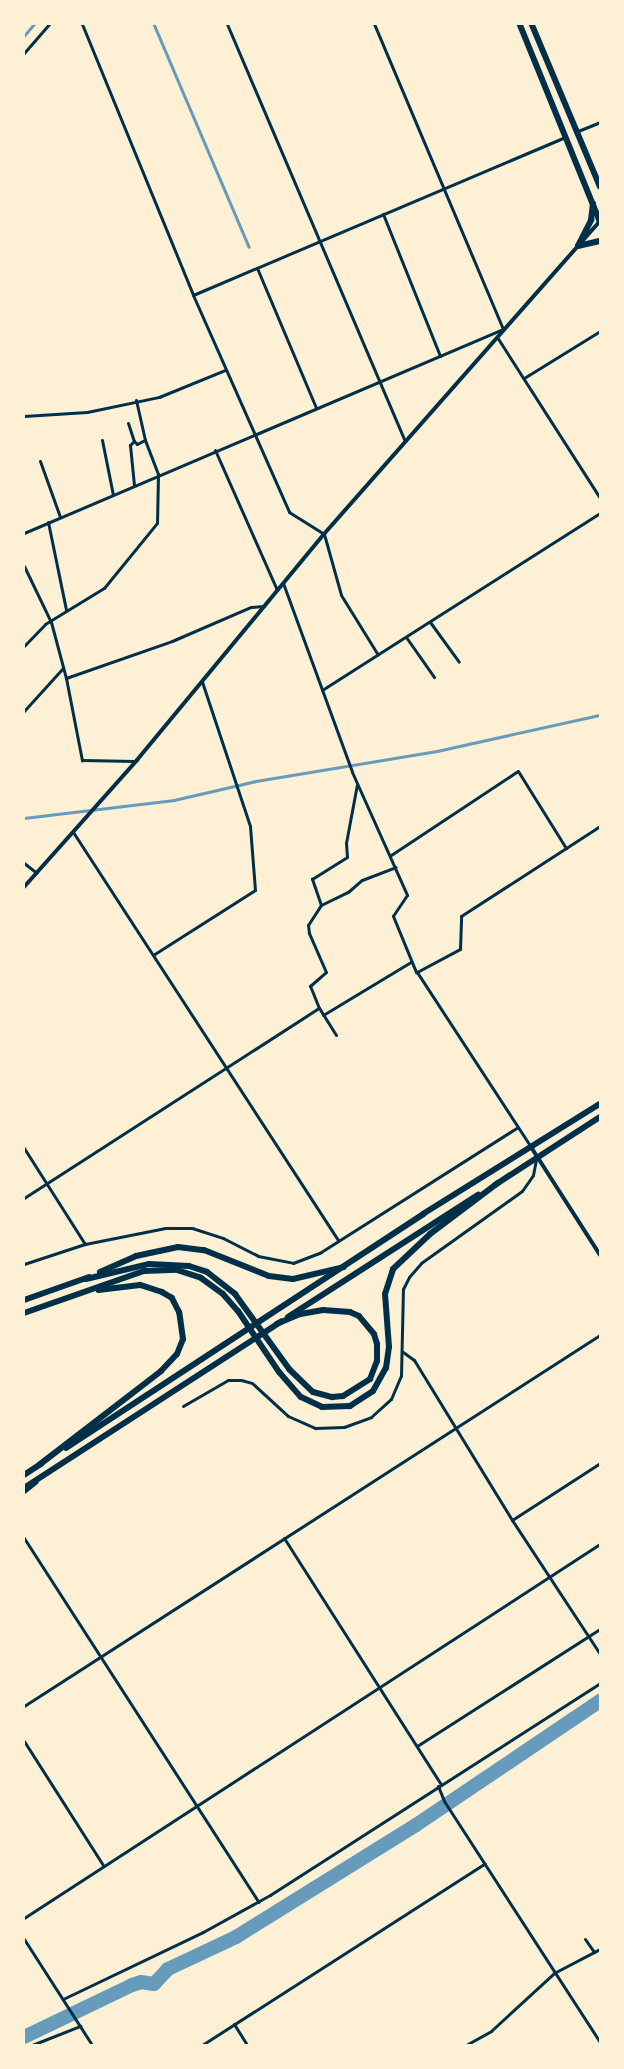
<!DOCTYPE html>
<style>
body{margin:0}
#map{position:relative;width:624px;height:2069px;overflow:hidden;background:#fdf0d5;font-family:"Golos Text",sans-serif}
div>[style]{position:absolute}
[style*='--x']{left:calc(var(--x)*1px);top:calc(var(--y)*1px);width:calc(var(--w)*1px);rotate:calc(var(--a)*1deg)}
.stream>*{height:2.5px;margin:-1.25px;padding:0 1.25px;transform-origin:1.25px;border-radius:1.25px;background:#669bbc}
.river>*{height:14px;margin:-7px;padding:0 7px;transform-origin:7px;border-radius:7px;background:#669bbc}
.minor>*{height:3px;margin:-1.5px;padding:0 1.5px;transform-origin:1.5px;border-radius:1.5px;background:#003049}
.tertiary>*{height:4px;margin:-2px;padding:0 2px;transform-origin:2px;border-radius:2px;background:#003049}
.trunk>*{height:5.5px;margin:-2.75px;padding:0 2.75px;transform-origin:2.75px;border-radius:2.75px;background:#003049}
.motorway>*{height:6px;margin:-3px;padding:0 3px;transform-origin:3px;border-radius:3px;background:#003049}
span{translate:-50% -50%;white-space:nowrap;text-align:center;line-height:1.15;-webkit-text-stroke:4px #fdf0d5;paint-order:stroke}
.frame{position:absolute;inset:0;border:25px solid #fdf0d5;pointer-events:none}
</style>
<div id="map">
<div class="stream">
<i style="--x:154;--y:24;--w:242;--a:66.9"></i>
<i style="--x:24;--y:36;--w:16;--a:-50"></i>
<i style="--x:24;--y:818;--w:151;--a:-6.8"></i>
<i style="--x:174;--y:800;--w:84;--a:-13"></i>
<i style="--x:256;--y:781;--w:183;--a:-9.4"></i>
<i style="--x:437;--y:751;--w:167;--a:-12.5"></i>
</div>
<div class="river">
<i style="--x:24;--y:2037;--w:120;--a:-25.7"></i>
<i style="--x:132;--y:1985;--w:9;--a:-18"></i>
<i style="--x:141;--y:1982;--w:13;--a:9"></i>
<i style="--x:154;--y:1984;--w:21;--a:-47"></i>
<i style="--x:168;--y:1969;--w:75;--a:-25.2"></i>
<i style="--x:236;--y:1937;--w:212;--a:-31.9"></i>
<i style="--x:416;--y:1825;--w:222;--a:-34"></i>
</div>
<div class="minor">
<i style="--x:82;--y:24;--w:293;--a:67.7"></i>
<i style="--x:193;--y:295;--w:237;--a:66.1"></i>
<i style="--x:289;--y:512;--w:41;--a:32.2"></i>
<i style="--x:324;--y:534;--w:63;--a:74.4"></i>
<i style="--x:341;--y:595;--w:70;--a:58.3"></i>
<i style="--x:227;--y:24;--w:453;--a:66.9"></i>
<i style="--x:24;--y:53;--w:38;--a:-49"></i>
<i style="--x:578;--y:131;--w:24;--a:-22"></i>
<i style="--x:383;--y:214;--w:153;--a:68.1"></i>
<i style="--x:257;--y:268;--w:152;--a:67.1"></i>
<i style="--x:193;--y:295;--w:405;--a:-23"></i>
<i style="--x:497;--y:337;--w:191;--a:57.4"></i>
<i style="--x:524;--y:378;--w:89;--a:-31.7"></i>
<i style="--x:24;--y:416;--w:63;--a:-3.6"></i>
<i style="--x:87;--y:412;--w:74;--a:-11.8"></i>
<i style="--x:159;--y:397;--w:71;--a:-22.2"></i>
<i style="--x:128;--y:423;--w:19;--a:72"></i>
<i style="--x:134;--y:441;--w:4;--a:45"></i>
<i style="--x:137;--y:444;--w:9;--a:-27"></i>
<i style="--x:102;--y:440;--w:56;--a:78.7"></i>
<i style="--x:134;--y:441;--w:6;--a:135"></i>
<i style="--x:130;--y:445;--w:40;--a:84.3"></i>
<i style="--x:215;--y:450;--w:153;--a:66.1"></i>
<i style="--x:40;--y:461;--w:59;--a:70.3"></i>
<i style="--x:48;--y:522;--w:90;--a:78.4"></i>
<i style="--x:24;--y:533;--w:521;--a:-23.07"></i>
<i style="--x:503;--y:329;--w:331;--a:-112.9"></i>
<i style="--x:24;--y:566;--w:62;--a:64.3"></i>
<i style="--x:51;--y:622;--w:58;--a:75"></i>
<i style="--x:66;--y:678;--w:84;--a:79"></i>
<i style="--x:82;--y:760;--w:53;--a:1.1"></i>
<i style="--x:283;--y:583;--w:201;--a:69.9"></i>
<i style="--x:352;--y:772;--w:135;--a:65.9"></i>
<i style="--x:407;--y:895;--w:25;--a:124"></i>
<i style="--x:393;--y:916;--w:61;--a:67.7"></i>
<i style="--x:430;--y:622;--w:49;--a:54.1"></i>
<i style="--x:406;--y:637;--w:49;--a:55"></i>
<i style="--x:24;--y:646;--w:30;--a:-46"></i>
<i style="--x:45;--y:624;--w:69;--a:-31.4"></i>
<i style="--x:104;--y:588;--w:84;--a:-50.8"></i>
<i style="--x:157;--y:523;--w:49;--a:-88.8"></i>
<i style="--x:158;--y:474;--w:36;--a:-111"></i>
<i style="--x:145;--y:440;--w:41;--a:-102.7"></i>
<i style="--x:66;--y:678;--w:112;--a:-19.2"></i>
<i style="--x:172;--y:641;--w:86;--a:-23.3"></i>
<i style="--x:251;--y:607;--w:13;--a:-4"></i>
<i style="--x:322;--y:690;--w:330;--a:-32.5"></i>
<i style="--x:24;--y:711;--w:58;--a:-47.8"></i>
<i style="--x:73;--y:832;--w:487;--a:57"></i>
<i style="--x:391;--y:855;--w:152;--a:-33.5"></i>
<i style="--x:518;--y:771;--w:91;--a:58.1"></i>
<i style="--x:24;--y:863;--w:16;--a:38"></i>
<i style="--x:321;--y:905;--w:30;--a:-26"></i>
<i style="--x:348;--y:892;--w:18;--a:-41"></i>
<i style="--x:362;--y:880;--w:36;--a:-21"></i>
<i style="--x:153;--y:955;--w:121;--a:-32.5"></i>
<i style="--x:255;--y:890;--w:64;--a:-94.5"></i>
<i style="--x:250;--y:826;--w:152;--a:-108.4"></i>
<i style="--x:323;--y:1015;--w:103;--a:-31.1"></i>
<i style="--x:336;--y:1035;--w:32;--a:-122"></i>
<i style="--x:319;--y:1008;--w:24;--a:-112"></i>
<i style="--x:310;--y:986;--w:21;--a:-41"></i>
<i style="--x:326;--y:972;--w:43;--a:-113.6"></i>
<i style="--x:309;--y:933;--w:8;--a:-97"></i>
<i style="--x:308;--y:925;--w:24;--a:-57"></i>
<i style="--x:321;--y:905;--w:28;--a:-109"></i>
<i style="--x:312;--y:879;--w:41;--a:-32.2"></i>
<i style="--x:347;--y:857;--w:14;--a:-94"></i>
<i style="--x:346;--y:843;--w:60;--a:-79.4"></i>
<i style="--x:531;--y:1147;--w:209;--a:-123.1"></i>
<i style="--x:417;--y:972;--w:49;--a:-28.1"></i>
<i style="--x:460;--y:949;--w:33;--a:-88"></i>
<i style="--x:461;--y:916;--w:166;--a:-32.9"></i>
<i style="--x:24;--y:1148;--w:114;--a:57.6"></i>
<i style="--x:24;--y:1198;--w:351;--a:-32.8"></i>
<i style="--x:24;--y:1264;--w:64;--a:-18.2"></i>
<i style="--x:85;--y:1244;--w:82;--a:-11.3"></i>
<i style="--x:165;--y:1228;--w:27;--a:0"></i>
<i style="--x:192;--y:1228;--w:33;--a:18"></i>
<i style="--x:223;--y:1238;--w:39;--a:27"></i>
<i style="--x:258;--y:1256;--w:36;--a:11"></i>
<i style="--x:293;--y:1263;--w:30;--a:-21"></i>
<i style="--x:321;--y:1252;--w:233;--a:-32.4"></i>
<i style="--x:403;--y:1352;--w:14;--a:36"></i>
<i style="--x:414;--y:1360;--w:188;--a:58.5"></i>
<i style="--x:512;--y:1520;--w:160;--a:56.7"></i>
<i style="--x:183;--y:1406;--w:52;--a:-30"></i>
<i style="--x:228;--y:1380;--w:13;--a:0"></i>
<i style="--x:241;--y:1380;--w:11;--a:15"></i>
<i style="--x:252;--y:1383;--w:49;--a:42.5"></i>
<i style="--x:288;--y:1416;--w:30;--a:24"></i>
<i style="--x:315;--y:1428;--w:29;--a:-2"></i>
<i style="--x:344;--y:1427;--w:29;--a:-20"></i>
<i style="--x:371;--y:1417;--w:27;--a:-42"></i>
<i style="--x:391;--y:1399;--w:25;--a:-67"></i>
<i style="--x:401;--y:1376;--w:87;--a:-88.7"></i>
<i style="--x:403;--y:1289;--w:13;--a:-63"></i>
<i style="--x:409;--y:1277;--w:18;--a:-49"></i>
<i style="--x:421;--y:1263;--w:124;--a:-35.5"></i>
<i style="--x:522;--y:1191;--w:19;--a:-55"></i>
<i style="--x:533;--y:1175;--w:15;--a:-79"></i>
<i style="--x:24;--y:1492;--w:16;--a:-38"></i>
<i style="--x:512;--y:1520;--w:105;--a:-32.9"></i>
<i style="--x:24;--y:1538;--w:433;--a:57.2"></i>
<i style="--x:284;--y:1538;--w:292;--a:57.5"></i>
<i style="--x:24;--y:1706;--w:685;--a:-32.79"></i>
<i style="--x:24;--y:1741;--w:147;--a:57.5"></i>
<i style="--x:417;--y:1746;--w:217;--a:-32.6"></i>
<i style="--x:438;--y:1786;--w:16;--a:68"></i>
<i style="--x:444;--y:1801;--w:287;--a:57.1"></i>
<i style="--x:24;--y:1918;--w:687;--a:-33"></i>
<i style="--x:24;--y:1939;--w:126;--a:57.3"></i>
<i style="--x:585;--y:1939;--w:16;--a:55"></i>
<i style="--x:63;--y:1999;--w:155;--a:-25.6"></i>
<i style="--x:203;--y:1932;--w:77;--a:-28.9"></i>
<i style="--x:270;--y:1895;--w:392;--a:-32.7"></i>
<i style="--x:234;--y:2024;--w:25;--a:58"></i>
<i style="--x:32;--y:2045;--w:52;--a:-21.6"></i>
<i style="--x:202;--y:2045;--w:336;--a:-32.7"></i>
<i style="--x:466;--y:2045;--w:29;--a:-29"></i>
<i style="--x:491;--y:2031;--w:86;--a:-42.6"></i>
<i style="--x:554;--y:1973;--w:52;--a:-27.6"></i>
</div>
<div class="tertiary">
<i style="--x:24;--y:887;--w:170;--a:-48.3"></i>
<i style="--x:137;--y:760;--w:293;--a:-50.4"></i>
<i style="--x:324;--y:534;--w:417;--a:-48.6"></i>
<i style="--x:531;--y:1147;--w:128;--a:57.4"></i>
</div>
<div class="trunk">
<i style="--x:520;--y:24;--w:213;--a:67.9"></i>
<i style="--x:532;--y:24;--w:176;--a:67.2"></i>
<i style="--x:578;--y:246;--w:29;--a:-63"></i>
<i style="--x:591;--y:220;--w:16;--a:-83"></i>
<i style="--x:578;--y:246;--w:23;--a:-13"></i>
<i style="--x:495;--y:1185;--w:125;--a:-32.9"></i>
<i style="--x:288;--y:1317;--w:226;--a:-32.7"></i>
<i style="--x:66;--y:1448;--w:427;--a:-33.2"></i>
<i style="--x:423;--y:1214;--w:208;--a:-31.9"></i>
<i style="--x:24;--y:1475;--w:20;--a:-33"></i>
<i style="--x:24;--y:1488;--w:306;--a:-32.9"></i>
</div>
<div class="motorway">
<i style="--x:100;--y:1272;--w:39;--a:-24"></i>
<i style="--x:136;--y:1256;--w:43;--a:-12.1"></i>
<i style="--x:178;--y:1247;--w:26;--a:7"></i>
<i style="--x:204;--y:1250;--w:70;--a:21.8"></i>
<i style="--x:269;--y:1276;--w:24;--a:7"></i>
<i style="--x:293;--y:1279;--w:52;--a:-13.2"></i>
<i style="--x:86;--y:1279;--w:65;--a:-13.4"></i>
<i style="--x:149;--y:1264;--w:40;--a:2.9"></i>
<i style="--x:189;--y:1266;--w:19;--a:18"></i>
<i style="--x:207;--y:1272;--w:36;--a:38"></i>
<i style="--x:235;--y:1294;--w:92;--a:54.2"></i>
<i style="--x:289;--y:1369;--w:33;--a:44"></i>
<i style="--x:313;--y:1392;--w:20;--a:15"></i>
<i style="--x:332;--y:1397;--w:11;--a:-5"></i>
<i style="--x:343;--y:1396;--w:32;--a:-32"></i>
<i style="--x:370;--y:1379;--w:19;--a:-69"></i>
<i style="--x:377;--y:1361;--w:17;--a:-90"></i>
<i style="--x:377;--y:1344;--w:10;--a:-107"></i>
<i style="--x:374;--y:1334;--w:23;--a:-130"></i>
<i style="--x:359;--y:1316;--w:10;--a:-156"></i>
<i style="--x:350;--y:1312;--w:27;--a:-176"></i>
<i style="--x:323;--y:1310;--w:23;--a:170"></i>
<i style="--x:300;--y:1314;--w:25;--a:157"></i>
<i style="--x:24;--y:1300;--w:69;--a:-19.5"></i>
<i style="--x:24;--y:1313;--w:127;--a:-19.3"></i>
<i style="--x:144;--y:1271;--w:33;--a:-2"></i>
<i style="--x:177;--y:1270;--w:25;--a:18"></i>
<i style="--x:201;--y:1278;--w:27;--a:36"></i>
<i style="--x:223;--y:1294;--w:23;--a:49"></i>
<i style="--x:238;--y:1311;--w:73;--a:56.1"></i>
<i style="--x:279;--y:1372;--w:33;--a:49"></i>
<i style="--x:301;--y:1397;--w:23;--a:25"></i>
<i style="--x:322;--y:1407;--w:28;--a:-2"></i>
<i style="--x:350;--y:1406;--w:27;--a:-33"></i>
<i style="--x:373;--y:1391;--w:26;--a:-61"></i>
<i style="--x:386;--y:1368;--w:21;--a:-82"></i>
<i style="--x:389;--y:1347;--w:53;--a:-94.3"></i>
<i style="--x:385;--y:1294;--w:26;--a:-72"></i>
<i style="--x:393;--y:1269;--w:51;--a:-43.4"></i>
<i style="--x:430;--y:1234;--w:85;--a:-36.9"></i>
<i style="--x:39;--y:1465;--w:154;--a:-37.6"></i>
<i style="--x:161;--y:1371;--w:23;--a:-47"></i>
<i style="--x:177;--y:1354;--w:16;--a:-68"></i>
<i style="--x:183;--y:1339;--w:27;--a:-98"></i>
<i style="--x:179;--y:1312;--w:16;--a:-117"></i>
<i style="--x:172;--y:1298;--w:12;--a:-149"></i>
<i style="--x:162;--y:1292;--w:23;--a:-162"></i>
<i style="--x:140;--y:1285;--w:42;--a:173.2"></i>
</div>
<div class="frame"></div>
</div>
